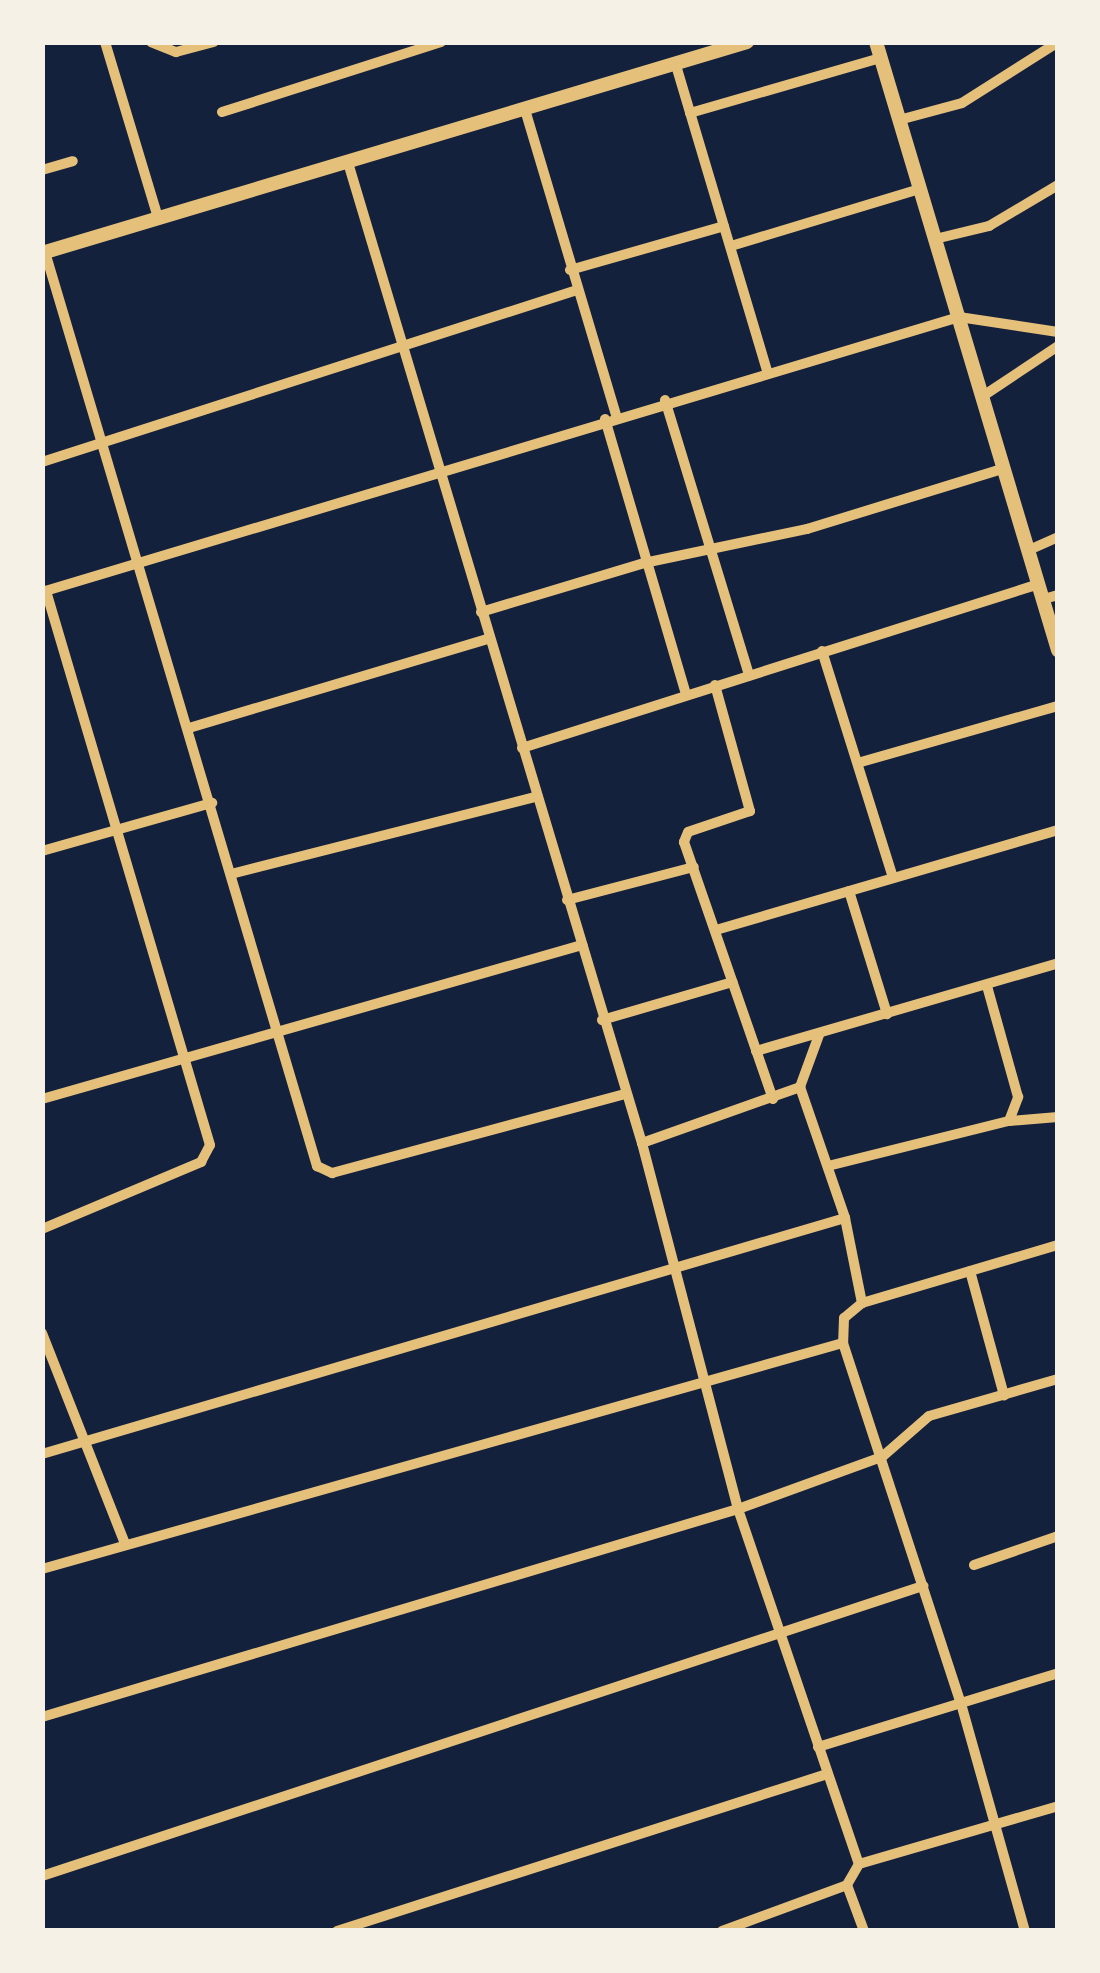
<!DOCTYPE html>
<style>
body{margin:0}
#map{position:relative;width:1100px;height:1973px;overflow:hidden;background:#14213d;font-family:Spectral,serif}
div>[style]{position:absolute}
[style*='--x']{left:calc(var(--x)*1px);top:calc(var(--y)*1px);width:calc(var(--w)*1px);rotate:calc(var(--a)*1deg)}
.minor>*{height:10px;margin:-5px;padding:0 5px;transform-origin:5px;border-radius:5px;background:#e5c07b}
.tertiary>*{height:14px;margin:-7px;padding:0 7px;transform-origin:7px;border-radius:7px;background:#e5c07b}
span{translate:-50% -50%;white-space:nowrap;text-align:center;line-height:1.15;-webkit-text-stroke:9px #f6f1e7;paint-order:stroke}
.frame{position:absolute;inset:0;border:45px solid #f6f1e7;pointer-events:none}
</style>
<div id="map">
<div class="minor">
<i style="--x:105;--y:42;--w:183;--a:73.2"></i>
<i style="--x:151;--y:42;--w:27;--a:22"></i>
<i style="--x:176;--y:52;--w:39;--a:-15"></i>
<i style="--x:675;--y:62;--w:321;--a:73.4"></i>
<i style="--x:222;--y:112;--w:230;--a:-17.7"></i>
<i style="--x:526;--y:113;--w:315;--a:73.4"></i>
<i style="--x:690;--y:113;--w:199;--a:-16.1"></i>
<i style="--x:899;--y:120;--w:65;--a:-15.1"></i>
<i style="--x:962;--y:103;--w:114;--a:-32.4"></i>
<i style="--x:349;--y:166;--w:1020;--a:73.31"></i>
<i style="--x:642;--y:1143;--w:378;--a:75.3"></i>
<i style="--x:738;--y:1509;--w:375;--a:71.2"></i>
<i style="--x:859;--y:1864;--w:24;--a:120"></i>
<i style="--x:847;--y:1885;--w:49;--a:69.7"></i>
<i style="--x:42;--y:170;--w:32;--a:-16"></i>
<i style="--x:935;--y:239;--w:56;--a:-13.5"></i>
<i style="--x:989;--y:226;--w:80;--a:-30.7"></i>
<i style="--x:731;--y:246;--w:197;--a:-16.8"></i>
<i style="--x:45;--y:252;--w:954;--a:73.43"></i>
<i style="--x:317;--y:1166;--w:17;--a:25"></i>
<i style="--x:332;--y:1173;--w:302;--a:-15.1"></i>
<i style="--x:570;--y:270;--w:160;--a:-15.9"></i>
<i style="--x:983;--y:396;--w:90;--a:-33.7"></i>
<i style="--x:665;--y:400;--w:288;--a:73"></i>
<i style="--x:605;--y:419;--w:287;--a:73.6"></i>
<i style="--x:42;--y:462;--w:562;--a:-17.82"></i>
<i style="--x:1029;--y:550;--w:32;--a:-24"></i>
<i style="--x:42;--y:592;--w:957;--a:-16.69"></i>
<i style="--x:959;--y:317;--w:100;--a:8.6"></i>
<i style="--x:1044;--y:599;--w:15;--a:-16"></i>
<i style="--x:481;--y:612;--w:170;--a:-16.7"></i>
<i style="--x:644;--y:563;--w:167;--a:-11.8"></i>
<i style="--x:807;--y:529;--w:207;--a:-17.1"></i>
<i style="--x:822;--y:651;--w:237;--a:72.6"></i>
<i style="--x:715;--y:685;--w:131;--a:74.5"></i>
<i style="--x:750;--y:811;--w:65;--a:161.3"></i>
<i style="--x:688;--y:832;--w:11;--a:112"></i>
<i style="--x:684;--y:842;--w:272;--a:70.9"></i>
<i style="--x:189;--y:728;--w:311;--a:-16.6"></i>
<i style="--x:522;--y:748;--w:542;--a:-17.6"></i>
<i style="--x:861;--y:762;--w:205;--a:-15.9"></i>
<i style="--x:42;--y:851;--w:177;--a:-15.8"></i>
<i style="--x:235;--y:873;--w:309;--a:-14.2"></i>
<i style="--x:849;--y:891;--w:129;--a:72.8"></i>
<i style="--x:567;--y:900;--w:131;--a:-14.6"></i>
<i style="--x:716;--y:930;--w:356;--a:-16.3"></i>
<i style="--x:602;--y:1020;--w:136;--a:-16.2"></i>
<i style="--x:819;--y:1035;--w:55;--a:110.1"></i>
<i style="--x:800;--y:1087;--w:139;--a:71"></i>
<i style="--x:845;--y:1218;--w:87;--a:78.7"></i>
<i style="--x:862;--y:1303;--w:23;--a:140"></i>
<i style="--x:844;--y:1318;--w:25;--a:92"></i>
<i style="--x:843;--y:1343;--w:376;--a:71.9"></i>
<i style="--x:960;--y:1700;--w:240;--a:74.3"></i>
<i style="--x:756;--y:1051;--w:315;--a:-16.2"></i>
<i style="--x:42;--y:1099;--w:562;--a:-15.92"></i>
<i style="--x:1009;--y:1121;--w:49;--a:-4.7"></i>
<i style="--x:642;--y:1143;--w:168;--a:-19.5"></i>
<i style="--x:828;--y:1166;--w:187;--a:-14"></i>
<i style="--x:1009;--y:1121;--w:26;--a:-69"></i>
<i style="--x:1018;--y:1097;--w:115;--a:-105.6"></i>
<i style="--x:42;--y:1229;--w:173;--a:-22.8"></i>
<i style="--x:201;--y:1162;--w:19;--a:-62"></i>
<i style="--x:210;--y:1145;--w:578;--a:-106.49"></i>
<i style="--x:970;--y:1271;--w:129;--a:74.7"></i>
<i style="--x:862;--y:1303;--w:204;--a:-16.5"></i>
<i style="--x:42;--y:1333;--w:227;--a:68.5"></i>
<i style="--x:42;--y:1454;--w:837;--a:-16.38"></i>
<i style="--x:974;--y:1565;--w:89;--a:-19"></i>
<i style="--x:42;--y:1569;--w:832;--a:-15.76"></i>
<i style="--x:42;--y:1717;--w:726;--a:-16.64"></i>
<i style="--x:738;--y:1509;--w:153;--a:-19.9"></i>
<i style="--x:882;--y:1457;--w:62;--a:-41.1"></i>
<i style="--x:929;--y:1416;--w:134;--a:-16"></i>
<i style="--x:818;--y:1747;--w:251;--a:-17.1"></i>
<i style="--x:859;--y:1864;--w:207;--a:-16.2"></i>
<i style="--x:42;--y:1876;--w:928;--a:-18.22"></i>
<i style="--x:337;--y:1931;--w:511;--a:-17.76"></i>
<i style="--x:722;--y:1931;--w:133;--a:-20.2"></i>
</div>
<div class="tertiary">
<i style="--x:876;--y:42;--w:635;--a:73.34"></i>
<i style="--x:42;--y:253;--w:736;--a:-16.66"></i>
</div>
<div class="frame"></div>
</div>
